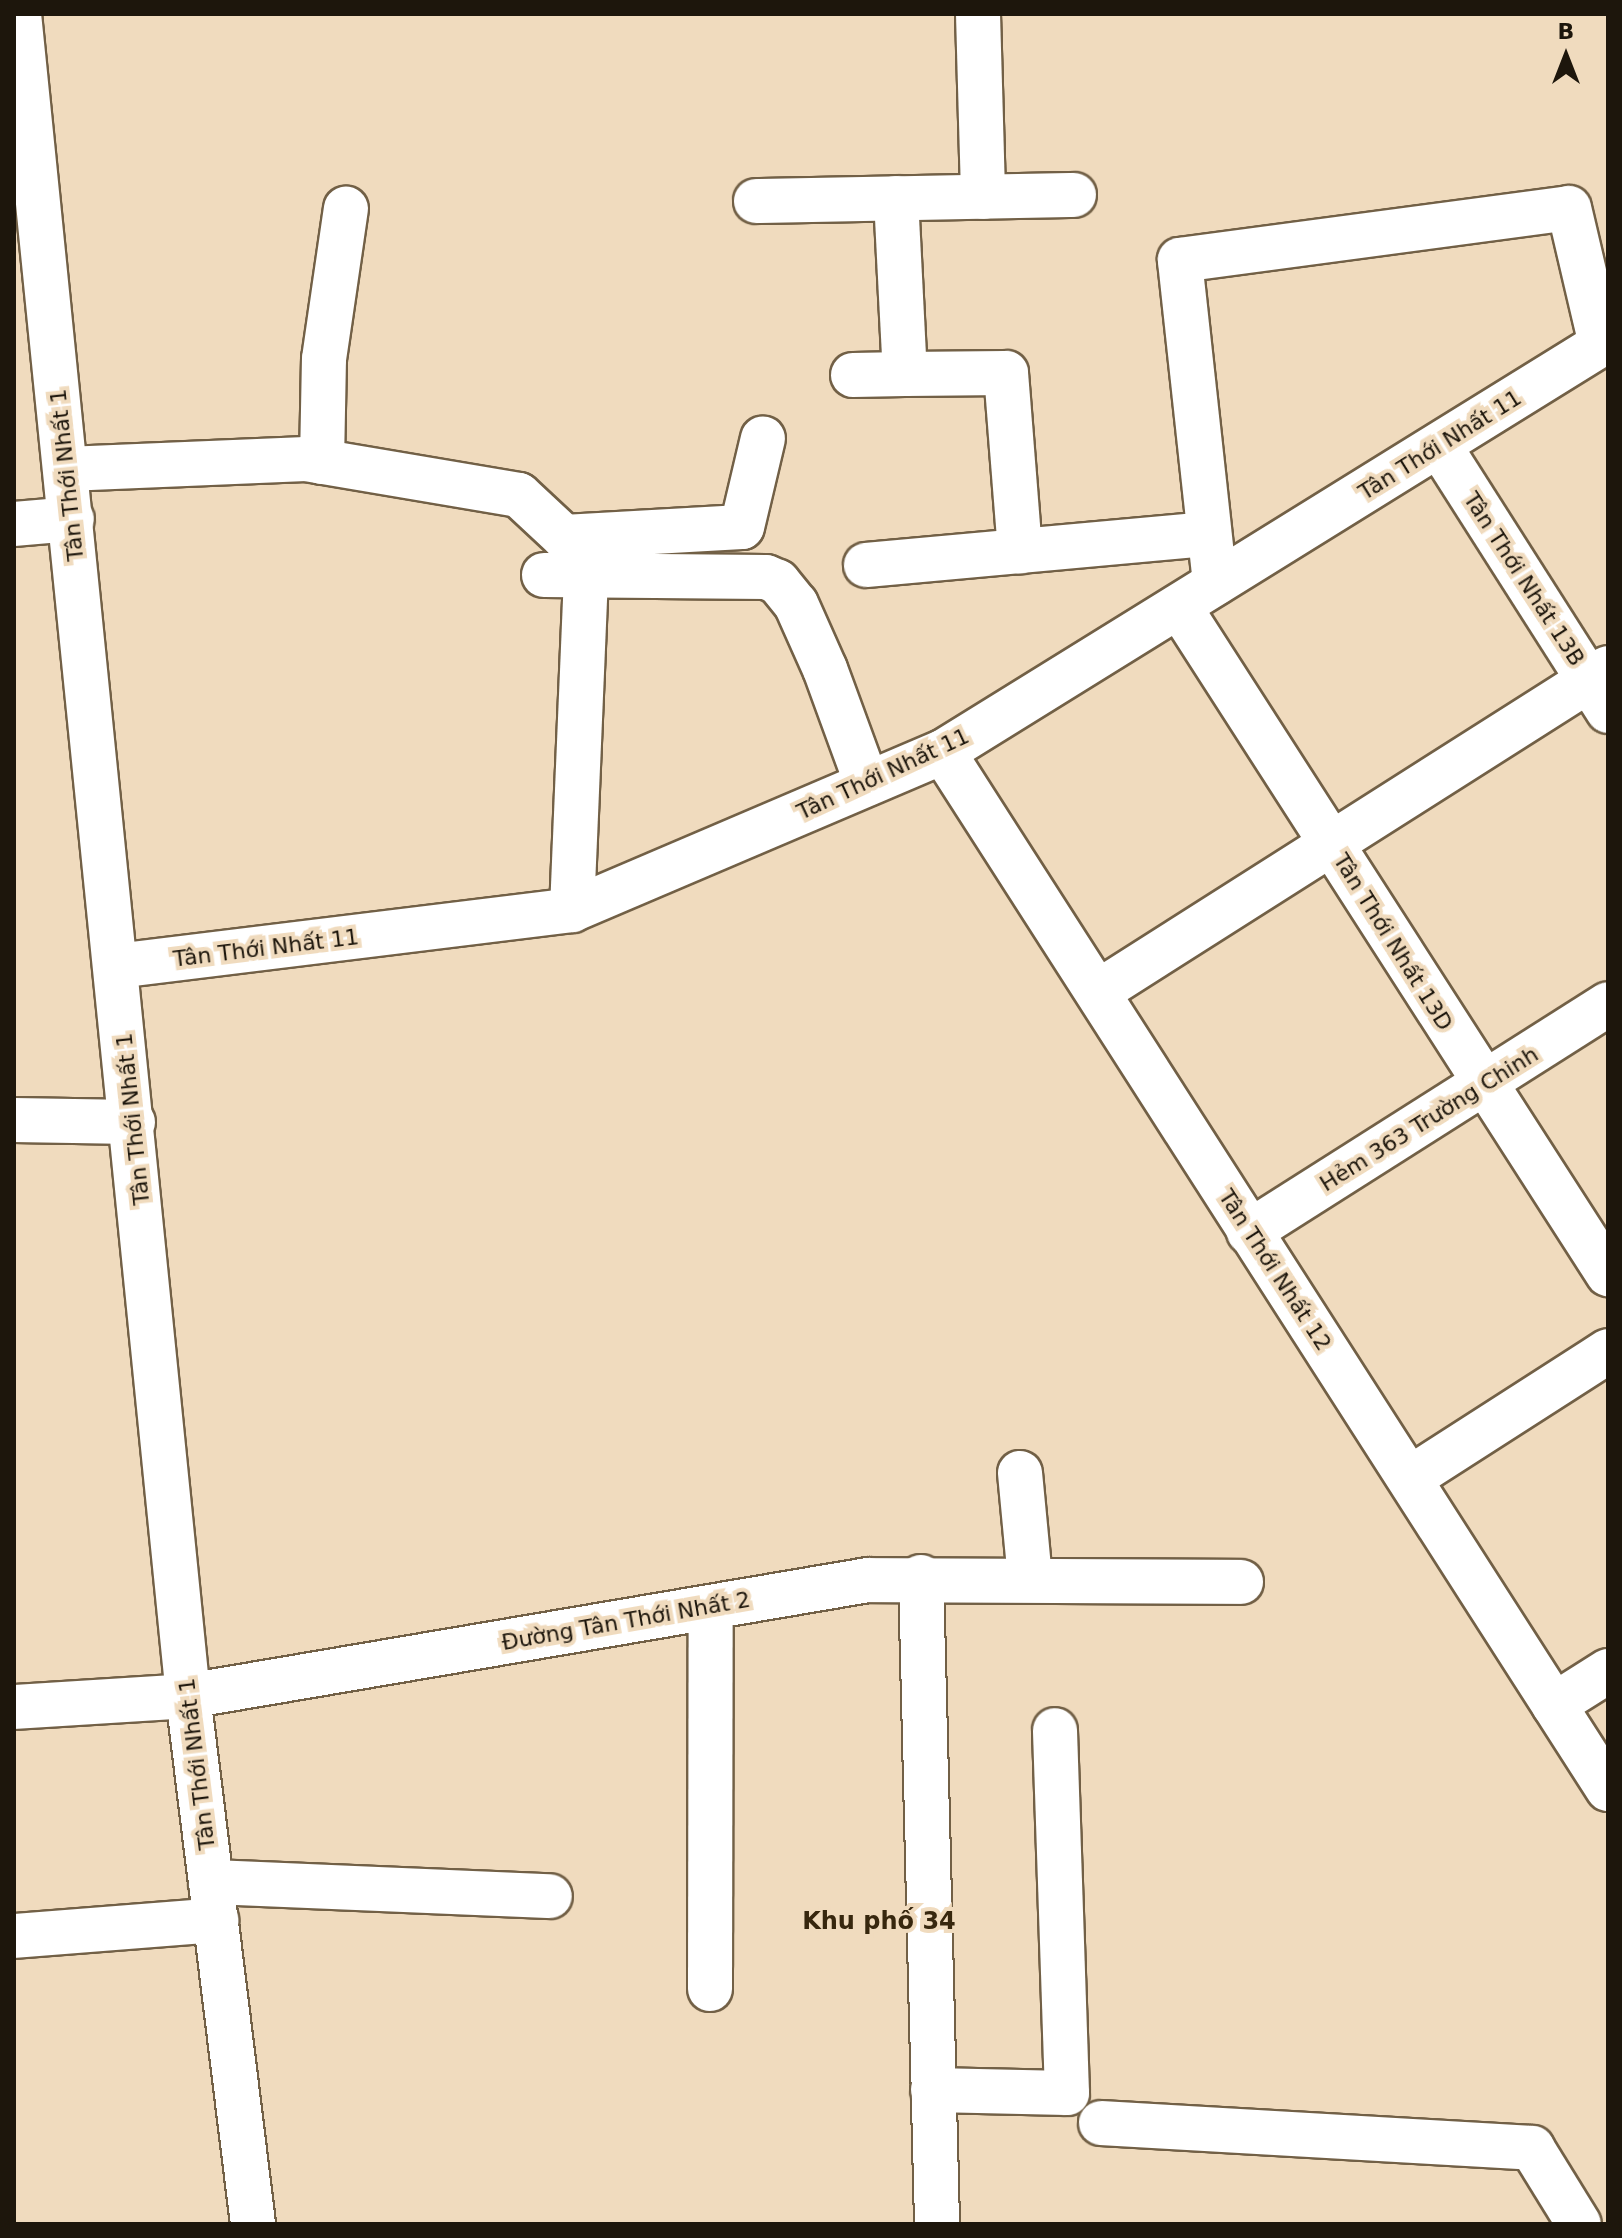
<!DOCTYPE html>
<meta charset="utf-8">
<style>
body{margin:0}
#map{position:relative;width:1622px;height:2238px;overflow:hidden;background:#f0dbbe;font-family:"DejaVu Sans",sans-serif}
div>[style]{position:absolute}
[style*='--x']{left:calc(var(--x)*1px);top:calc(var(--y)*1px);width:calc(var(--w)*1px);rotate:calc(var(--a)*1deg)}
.roads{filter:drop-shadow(2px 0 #726046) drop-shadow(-2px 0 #726046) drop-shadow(0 2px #726046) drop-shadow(0 -2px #726046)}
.minor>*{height:44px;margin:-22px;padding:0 22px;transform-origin:22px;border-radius:22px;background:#fff}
span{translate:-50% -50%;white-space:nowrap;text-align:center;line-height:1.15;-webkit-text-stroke:8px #f0dbbe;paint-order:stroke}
.street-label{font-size:22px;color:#1d160c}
.neighbourhood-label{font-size:24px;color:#37270e;font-weight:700}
.frame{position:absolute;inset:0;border:16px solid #1d160c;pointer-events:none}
.north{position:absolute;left:1526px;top:16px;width:80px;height:80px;-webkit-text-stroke:6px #f0dbbe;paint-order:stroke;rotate:0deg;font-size:22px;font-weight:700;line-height:32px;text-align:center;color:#1d160c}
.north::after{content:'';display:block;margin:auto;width:28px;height:36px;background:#1d160c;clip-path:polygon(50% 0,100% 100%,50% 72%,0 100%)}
</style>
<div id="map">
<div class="roads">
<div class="minor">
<i style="--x:19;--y:14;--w:1690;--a:84.26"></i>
<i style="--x:188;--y:1696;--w:532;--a:82.98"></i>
<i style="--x:978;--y:14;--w:183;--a:88.4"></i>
<i style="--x:896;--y:198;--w:176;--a:87.1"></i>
<i style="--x:905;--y:374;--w:101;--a:-0.6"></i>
<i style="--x:1006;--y:373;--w:179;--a:85.5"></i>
<i style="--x:756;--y:201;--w:318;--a:-1.1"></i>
<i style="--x:853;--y:375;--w:52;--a:-1.1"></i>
<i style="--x:1440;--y:447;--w:313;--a:57.5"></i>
<i style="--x:322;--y:462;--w:103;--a:-88.9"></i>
<i style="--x:324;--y:359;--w:152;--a:-81.7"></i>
<i style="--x:66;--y:469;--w:240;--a:-2.4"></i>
<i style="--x:306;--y:459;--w:216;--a:9.6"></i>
<i style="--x:519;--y:495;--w:62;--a:43"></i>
<i style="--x:564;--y:537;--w:178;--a:-3.2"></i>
<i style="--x:742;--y:527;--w:91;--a:-76.7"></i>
<i style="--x:14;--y:524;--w:58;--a:-4.9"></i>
<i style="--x:866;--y:565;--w:344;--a:-5.2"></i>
<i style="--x:544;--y:575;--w:222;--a:0.5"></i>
<i style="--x:766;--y:577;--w:13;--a:23"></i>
<i style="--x:778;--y:582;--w:28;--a:51"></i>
<i style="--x:796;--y:604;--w:71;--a:66"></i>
<i style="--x:825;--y:669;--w:122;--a:69.9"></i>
<i style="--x:1215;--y:583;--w:325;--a:-96.2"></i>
<i style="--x:1180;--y:260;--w:392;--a:-7.6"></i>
<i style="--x:1569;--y:208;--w:140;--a:76.8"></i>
<i style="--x:1180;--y:608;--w:792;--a:57.27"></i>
<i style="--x:943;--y:752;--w:1232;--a:57.33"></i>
<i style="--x:572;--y:910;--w:333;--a:-87.6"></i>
<i style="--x:117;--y:966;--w:458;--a:-7"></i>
<i style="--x:572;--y:910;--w:403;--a:-23.1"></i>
<i style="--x:943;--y:752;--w:782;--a:-31.78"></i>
<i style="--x:1098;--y:992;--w:604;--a:-32.43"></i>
<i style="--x:14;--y:1120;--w:119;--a:1"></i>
<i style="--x:1249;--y:1232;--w:425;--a:-32.4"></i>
<i style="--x:1020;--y:1473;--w:106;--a:84.6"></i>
<i style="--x:1412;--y:1477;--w:233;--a:-32.7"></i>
<i style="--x:921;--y:1577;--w:647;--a:88.58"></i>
<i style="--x:1554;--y:1705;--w:64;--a:-32.2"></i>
<i style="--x:14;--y:1707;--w:174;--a:-3.6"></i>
<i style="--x:188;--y:1696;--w:690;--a:-9.68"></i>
<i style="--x:868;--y:1580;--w:373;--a:0.3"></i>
<i style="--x:211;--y:1882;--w:339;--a:2.4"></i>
<i style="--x:14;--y:1936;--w:203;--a:-4.5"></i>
<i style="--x:710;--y:1989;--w:382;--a:-89.9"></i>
<i style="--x:933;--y:2090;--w:134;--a:1.3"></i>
<i style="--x:1067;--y:2093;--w:363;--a:-91.9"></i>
<i style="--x:1101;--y:2123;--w:432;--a:3.3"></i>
<i style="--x:1532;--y:2148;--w:89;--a:58.3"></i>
</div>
</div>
<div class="street-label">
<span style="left:1440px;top:445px;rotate:-32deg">Tân Thới Nhất 11</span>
<span style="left:67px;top:475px;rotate:-96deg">Tân Thới Nhất 1</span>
<span style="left:1524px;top:579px;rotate:57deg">Tân Thới Nhất 13B</span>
<span style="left:883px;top:774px;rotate:-25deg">Tân Thới Nhất 11</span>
<span style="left:1393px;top:942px;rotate:58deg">Tân Thới Nhất 13D</span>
<span style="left:266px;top:948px;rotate:-7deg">Tân Thới Nhất 11</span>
<span style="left:133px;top:1119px;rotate:-96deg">Tân Thới Nhất 1</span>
<span style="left:1429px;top:1119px;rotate:-32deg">Hẻm 363 Trường Chinh</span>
<span style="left:1275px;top:1270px;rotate:57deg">Tân Thới Nhất 12</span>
<span style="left:626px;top:1621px;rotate:-10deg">Đường Tân Thới Nhất 2</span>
<span style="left:197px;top:1764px;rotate:-97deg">Tân Thới Nhất 1</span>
</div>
<div class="neighbourhood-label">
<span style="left:879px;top:1922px">Khu phố 34</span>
</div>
<div class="frame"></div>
<div class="north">B</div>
</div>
